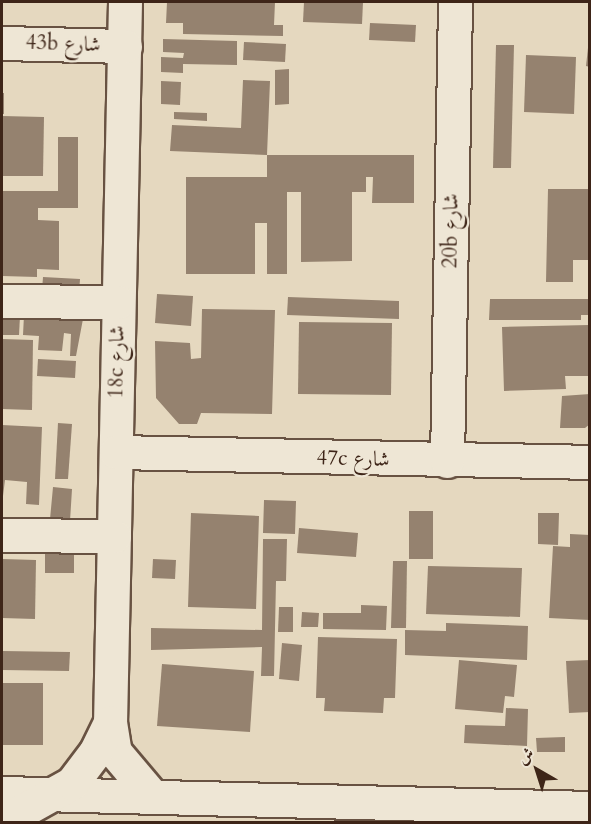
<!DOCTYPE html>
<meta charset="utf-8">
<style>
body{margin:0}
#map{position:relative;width:591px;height:824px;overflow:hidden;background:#e5d8bf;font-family:Cardo,Amiri,serif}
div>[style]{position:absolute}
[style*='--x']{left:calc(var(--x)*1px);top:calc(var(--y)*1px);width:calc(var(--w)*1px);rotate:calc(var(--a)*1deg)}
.building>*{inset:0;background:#95826f}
.roads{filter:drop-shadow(2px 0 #685242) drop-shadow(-2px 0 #685242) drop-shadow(0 2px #685242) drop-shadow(0 -2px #685242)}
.minor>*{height:33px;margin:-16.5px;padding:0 16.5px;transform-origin:16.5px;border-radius:16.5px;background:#eee6d5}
span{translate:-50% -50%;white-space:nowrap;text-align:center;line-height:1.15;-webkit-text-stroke:4.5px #eee6d5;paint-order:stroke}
.street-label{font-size:21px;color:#3e2518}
.frame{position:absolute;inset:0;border:3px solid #3e2518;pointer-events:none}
.north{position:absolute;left:507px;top:740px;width:60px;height:60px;-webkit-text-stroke:4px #eee6d5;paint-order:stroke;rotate:321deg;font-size:16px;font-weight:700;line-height:24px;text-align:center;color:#3e2518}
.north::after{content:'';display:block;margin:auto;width:21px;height:27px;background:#3e2518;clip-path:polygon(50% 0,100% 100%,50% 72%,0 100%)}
</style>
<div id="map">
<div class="building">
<i style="clip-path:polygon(167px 2px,275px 2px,274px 25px,283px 25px,283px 36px,183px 34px,183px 23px,166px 23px)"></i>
<i style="clip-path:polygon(304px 2px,363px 2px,362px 24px,303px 22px)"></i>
<i style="clip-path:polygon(370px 23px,416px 25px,415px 42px,369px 40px)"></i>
<i style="clip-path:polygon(163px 39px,237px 41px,237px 65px,183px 64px,183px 73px,161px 72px,161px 57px,183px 58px,184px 53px,163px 52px)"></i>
<i style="clip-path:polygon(244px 42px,286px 44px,285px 62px,243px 60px)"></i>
<i style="clip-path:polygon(496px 45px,514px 45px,511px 168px,493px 168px)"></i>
<i style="clip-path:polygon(588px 48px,590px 48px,590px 67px,586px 66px)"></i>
<i style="clip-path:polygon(526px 55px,576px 57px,574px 114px,524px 112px)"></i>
<i style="clip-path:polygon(289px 69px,289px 104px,275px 105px,275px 70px)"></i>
<i style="clip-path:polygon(243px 80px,270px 81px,267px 155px,170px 151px,172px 125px,241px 128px)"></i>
<i style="clip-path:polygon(161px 81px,181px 82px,180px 105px,161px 104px)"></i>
<i style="clip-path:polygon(2px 93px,4px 93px,4px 114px,2px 114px)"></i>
<i style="clip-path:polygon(174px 112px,207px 113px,207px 121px,174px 119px)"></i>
<i style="clip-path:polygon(2px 116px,44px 117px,43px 176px,2px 176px)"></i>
<i style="clip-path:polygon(58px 137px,78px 137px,78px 208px,38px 208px,38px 220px,59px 221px,59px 270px,37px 269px,37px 277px,2px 276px,2px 191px,58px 191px)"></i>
<i style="clip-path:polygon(267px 155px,414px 155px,414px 203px,372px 203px,373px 177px,366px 177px,366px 192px,352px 192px,352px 261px,301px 262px,301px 192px,287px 192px,287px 274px,267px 274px,267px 223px,255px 223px,255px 274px,186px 274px,186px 177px,267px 177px)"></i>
<i style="clip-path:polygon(548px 189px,590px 189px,590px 260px,573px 260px,573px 282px,546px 282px)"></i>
<i style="clip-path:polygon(43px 277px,80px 279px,79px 293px,42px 291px)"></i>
<i style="clip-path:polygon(157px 294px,193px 296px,191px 326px,155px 323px)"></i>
<i style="clip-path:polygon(288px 297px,399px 301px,399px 319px,287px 315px)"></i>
<i style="clip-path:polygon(490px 299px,590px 299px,590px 315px,581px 315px,581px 320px,489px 320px)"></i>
<i style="clip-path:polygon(202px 309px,275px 310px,272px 414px,201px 413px,197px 424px,179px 424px,156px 398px,155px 341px,190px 343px,191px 359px,201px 358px)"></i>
<i style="clip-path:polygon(2px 315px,20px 316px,19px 335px,2px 335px)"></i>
<i style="clip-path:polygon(24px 315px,83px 319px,76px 356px,70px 356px,71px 334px,64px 333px,62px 351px,38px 350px,39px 336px,23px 335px)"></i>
<i style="clip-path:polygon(299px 322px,392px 323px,391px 395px,298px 394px)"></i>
<i style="clip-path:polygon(589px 325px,590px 376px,565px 376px,566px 389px,504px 391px,502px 327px)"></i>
<i style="clip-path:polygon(2px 339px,33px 340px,32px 410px,2px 409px)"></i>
<i style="clip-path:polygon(38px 359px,76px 361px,75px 378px,37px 376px)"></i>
<i style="clip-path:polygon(590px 394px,590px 424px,585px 428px,560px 428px,562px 396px)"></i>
<i style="clip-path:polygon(58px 423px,72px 424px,68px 479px,55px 479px)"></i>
<i style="clip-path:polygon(2px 425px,42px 427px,39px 505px,26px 504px,27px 482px,5px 480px,2px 504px)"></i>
<i style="clip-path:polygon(53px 487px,72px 489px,70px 521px,50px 519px)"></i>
<i style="clip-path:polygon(264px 500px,296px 501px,295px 534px,263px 533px)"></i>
<i style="clip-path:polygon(409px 511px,433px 511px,433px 559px,409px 559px)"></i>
<i style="clip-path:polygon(191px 513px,259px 516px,256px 609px,188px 607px)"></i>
<i style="clip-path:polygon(538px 513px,559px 513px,558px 545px,538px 544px)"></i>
<i style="clip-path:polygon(299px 528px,358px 533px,356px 557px,297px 553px)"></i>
<i style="clip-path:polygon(570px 534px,590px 535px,590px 620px,549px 618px,553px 546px,570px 547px)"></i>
<i style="clip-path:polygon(263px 539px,287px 539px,286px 581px,276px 581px,274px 676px,261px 676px,262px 647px,151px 650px,151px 628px,262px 630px)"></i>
<i style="clip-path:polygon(45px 548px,74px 548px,74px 573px,45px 573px)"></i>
<i style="clip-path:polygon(2px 559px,36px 560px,35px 619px,2px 618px)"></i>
<i style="clip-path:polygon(153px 559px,176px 560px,175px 579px,152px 578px)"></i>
<i style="clip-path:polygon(393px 561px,407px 561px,406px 628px,391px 628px)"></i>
<i style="clip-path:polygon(428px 566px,522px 568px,520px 617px,426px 614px)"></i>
<i style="clip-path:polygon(361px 605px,387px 606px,386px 630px,323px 629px,323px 613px,361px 613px)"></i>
<i style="clip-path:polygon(279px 607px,293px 607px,293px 632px,278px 632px)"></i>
<i style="clip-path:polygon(302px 612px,319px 613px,318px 627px,301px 627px)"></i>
<i style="clip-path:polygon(446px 623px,528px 626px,527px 660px,405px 655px,405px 630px,446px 631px)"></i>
<i style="clip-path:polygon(318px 637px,397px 639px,395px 698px,384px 698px,383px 713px,324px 711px,325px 698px,316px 698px)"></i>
<i style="clip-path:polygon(282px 643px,302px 645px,299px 681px,279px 679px)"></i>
<i style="clip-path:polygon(2px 651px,70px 652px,69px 671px,2px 670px)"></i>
<i style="clip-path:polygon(459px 660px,517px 665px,514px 697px,505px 696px,503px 713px,455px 709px)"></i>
<i style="clip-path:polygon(590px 660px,590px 712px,569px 713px,566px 661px)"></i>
<i style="clip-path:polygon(162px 664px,254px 671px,250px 732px,157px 726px)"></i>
<i style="clip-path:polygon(2px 683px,43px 683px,43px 745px,2px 745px)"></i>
<i style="clip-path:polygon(506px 708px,528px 709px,527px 746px,464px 743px,465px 725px,505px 726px)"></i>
<i style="clip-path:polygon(565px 737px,565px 752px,537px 752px,536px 738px)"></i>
</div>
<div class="roads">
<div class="minor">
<i style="--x:125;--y:2;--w:720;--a:91.19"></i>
<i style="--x:110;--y:722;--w:30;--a:81"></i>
<i style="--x:115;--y:752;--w:57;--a:49.9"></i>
<i style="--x:2;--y:43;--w:123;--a:1.4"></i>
<i style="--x:2;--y:301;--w:116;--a:0.5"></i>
<i style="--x:116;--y:452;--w:474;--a:1.2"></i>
<i style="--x:447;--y:461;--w:459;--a:-89"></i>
<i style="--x:2;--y:535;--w:112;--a:0.5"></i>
<i style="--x:2;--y:793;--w:588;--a:1.46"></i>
<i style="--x:2;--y:822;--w:80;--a:-29.1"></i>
<i style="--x:72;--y:783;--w:38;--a:-53"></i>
<i style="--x:95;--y:753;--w:34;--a:-64"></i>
</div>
</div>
<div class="street-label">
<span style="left:63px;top:44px;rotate:2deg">43b شارع</span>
<span style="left:451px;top:231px;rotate:-89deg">20b شارع</span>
<span style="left:117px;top:362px;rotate:-89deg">18c شارع</span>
<span style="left:353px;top:459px;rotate:2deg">47c شارع</span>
</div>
<div class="frame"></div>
<div class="north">ش</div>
</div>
